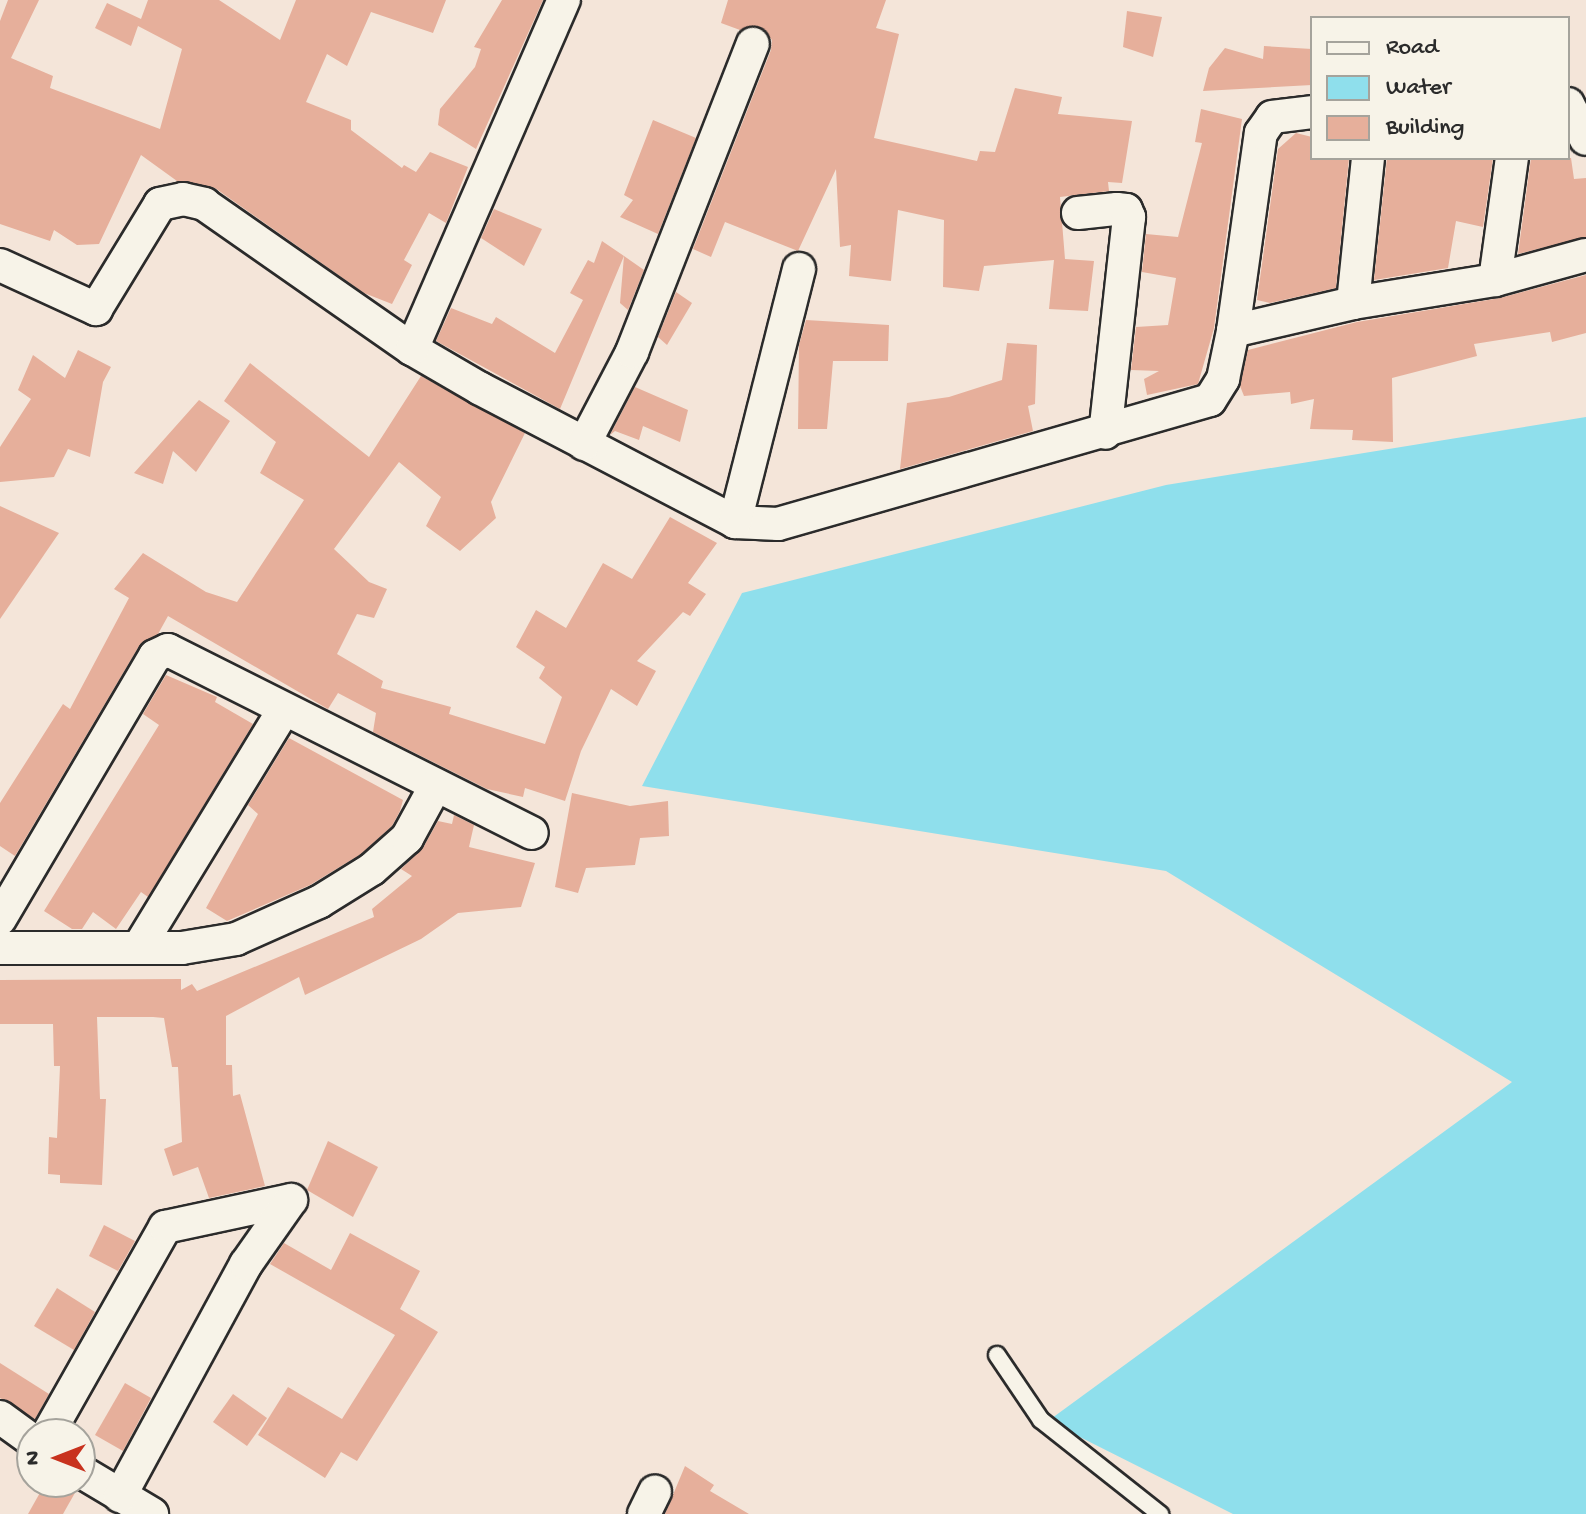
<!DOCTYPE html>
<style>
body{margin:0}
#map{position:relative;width:1586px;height:1514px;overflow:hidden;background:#f4e5d9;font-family:"Gochi Hand",sans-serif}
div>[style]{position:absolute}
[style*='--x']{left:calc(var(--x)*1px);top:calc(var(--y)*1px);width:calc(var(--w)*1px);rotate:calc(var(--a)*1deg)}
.water>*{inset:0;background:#8fdfec}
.building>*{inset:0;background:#e6af9b}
.roads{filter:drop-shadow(2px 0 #2b2b2b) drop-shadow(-2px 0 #2b2b2b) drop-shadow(0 2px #2b2b2b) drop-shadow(0 -2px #2b2b2b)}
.lane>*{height:16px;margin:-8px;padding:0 8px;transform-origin:8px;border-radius:8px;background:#f7f3e8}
.street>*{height:32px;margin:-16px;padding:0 16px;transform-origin:16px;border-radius:16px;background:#f7f3e8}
span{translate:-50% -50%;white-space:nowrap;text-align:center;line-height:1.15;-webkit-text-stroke:7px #f7f3e8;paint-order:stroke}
.legend{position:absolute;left:1310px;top:16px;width:260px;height:144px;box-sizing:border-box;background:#f7f3e8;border:2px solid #a5a39c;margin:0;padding:10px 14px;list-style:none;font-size:24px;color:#2b2b2b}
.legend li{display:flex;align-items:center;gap:16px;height:40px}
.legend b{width:40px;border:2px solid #a5a39c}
.north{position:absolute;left:16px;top:1418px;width:80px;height:80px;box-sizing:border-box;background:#f7f3e8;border:2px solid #a5a39c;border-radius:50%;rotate:270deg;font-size:22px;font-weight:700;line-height:32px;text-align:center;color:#2b2b2b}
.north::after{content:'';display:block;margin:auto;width:28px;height:36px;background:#c8321e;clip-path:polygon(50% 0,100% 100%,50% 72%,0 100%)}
</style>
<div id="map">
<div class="water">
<i style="clip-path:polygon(1586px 417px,1586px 1514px,1233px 1514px,1048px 1421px,1512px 1082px,1166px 871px,642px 786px,742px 593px,1166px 485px)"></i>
</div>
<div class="building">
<i style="clip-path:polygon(8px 0,39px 0,11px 58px,53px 76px,50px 88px,160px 129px,182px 49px,138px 26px,131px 46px,95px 28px,107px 3px,141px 19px,148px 0,219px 0,280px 40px,296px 0,446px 0,433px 33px,371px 12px,347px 66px,327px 54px,306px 102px,351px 120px,351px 130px,402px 168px,404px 165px,416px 172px,430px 152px,468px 167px,446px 223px,429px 213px,404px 260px,412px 265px,392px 304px,364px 293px,215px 188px,177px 181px,141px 155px,99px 244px,77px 245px,54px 230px,50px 241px,0 224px,0 21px)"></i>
<i style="clip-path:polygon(502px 0,543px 0,476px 149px,438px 125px,440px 109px,475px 67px,481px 49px,474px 47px)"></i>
<i style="clip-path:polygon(728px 0,886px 0,876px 28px,899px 34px,874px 138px,977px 161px,980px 151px,995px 152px,1015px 88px,1062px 97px,1058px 114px,1132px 121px,1122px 183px,1108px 182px,1109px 191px,1060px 197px,1065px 259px,1094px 261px,1088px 311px,1049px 309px,1054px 260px,984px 266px,979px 291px,943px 287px,944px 220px,898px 210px,891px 281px,849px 276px,851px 245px,840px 247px,836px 169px,798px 251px,725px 222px,711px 257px,693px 249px,771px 50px,772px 40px,761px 27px,740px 30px,721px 23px)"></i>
<i style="clip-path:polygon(1127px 11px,1162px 17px,1153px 57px,1123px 47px)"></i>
<i style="clip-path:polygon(1264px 46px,1312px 49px,1312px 85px,1203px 91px,1209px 68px,1225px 48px,1263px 59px)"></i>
<i style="clip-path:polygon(1201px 109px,1242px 119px,1214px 328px,1198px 384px,1147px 395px,1144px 379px,1159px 371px,1131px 370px,1136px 327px,1168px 325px,1176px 278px,1142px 272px,1146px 234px,1178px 237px,1202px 143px,1195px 142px)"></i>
<i style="clip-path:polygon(653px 120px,696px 138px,658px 234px,620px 217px,633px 200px,624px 195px)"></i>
<i style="clip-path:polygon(1296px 133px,1312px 137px,1312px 158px,1349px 158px,1336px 288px,1270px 303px,1257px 300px,1278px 149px)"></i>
<i style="clip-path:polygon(1387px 158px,1493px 158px,1483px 227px,1456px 221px,1448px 268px,1374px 280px)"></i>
<i style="clip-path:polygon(1531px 158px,1571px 158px,1574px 179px,1586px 178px,1586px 237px,1518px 254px)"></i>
<i style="clip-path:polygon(494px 209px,542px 229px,524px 266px,481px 238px)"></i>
<i style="clip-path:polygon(602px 241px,624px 256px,560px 409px,436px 341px,451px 308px,492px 324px,496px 317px,555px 353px,583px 300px,570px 293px,588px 260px,594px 263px)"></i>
<i style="clip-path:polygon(624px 256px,644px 270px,628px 310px,620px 303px)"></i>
<i style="clip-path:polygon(1586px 275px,1586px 333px,1552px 342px,1550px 332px,1474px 344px,1477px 356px,1392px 378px,1393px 442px,1352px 440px,1353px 430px,1310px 429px,1314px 399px,1291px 404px,1290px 392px,1244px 396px,1240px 386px,1248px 350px,1357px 322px,1500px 298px)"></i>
<i style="clip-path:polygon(676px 292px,692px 303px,667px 345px,658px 337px)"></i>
<i style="clip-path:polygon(806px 320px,889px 325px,888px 361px,833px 361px,827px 429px,798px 429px,799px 345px)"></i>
<i style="clip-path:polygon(1007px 343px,1037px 345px,1035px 404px,1028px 406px,1033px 431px,900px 469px,907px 403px,949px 397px,1002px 380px)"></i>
<i style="clip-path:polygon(78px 350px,111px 367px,103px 382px,90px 457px,68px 449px,54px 477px,0 482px,0 447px,31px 399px,18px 390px,33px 355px,65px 378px)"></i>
<i style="clip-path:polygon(250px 363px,369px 457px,421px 376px,525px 433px,491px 502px,496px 518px,460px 551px,426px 526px,441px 497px,399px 462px,334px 549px,369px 582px,387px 589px,374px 618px,357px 614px,337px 654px,383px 681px,381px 688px,451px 707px,449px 714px,545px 744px,562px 697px,539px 678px,545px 667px,516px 647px,536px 610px,566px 628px,603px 563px,632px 579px,670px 517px,717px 543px,688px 583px,706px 594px,690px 616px,683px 612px,637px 661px,656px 671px,637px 706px,611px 689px,581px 751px,565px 801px,525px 788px,523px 797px,487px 789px,373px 732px,376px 713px,338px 693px,328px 709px,168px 616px,158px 634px,139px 646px,15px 856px,0 846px,0 803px,63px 704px,70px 709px,129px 598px,114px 589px,143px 553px,206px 592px,237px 602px,304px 500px,260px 473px,276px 442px,224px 401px)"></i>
<i style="clip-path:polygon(635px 387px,688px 410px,680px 442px,643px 426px,639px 440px,615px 431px,610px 435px)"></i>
<i style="clip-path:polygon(199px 400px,230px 421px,196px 472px,173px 451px,163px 484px,134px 473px)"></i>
<i style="clip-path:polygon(0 506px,59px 533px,0 619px)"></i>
<i style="clip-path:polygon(166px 675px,217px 697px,215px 702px,253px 724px,148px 897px,141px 892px,116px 929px,93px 912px,82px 929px,72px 929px,44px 911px,159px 725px,143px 714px)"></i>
<i style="clip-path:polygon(289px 738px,403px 800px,400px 811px,392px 826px,361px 854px,310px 885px,227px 921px,206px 908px,258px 814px,248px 805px)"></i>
<i style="clip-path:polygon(572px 793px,630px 806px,668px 801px,669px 836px,640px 838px,635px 865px,586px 868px,578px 893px,555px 887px)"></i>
<i style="clip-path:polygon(454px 815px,474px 825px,469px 847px,535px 863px,521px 907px,458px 913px,421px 939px,305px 995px,299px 977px,226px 1016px,226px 1065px,232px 1065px,233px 1096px,240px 1094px,265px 1186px,209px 1198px,198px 1167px,173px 1176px,164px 1149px,182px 1142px,178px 1067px,172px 1067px,164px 1018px,153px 1017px,97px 1017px,100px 1099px,106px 1099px,102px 1185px,60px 1183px,60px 1175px,48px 1174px,49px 1137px,57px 1138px,60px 1066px,54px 1066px,53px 1024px,0 1024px,0 980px,181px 979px,181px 990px,192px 984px,197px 991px,374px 917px,372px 909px,412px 876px,401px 869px,423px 848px,438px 821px,452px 824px)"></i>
<i style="clip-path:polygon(328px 1141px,378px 1167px,353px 1217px,307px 1190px)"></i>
<i style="clip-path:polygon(104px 1225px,135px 1241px,118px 1271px,89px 1256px)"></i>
<i style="clip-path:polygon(350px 1233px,420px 1271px,400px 1309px,438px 1332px,357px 1461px,341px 1452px,325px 1478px,258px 1435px,288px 1387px,342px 1419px,395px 1335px,270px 1264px,284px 1243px,331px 1270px)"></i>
<i style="clip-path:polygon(57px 1288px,95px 1312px,74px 1350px,34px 1326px)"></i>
<i style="clip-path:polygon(0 1363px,49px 1394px,35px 1419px,0 1398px)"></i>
<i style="clip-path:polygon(125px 1383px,151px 1398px,123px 1451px,95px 1435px)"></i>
<i style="clip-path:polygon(233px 1394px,267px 1418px,247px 1446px,213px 1422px)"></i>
<i style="clip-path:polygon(685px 1466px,714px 1485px,710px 1491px,749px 1514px,665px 1514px)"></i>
<i style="clip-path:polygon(46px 1482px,65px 1482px,76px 1491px,63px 1514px,28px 1514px)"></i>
</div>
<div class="roads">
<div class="lane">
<i style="--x:997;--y:1355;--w:78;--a:55.9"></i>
<i style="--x:1041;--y:1420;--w:152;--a:38.3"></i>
</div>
<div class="street">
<i style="--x:1568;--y:104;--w:39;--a:63"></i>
<i style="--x:1078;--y:213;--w:39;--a:-6"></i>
<i style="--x:1117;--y:209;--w:9;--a:6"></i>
<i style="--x:1126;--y:210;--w:8;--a:67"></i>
<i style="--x:1129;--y:217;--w:217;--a:96.3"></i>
<i style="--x:0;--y:265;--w:106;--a:24.6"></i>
<i style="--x:96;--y:309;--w:123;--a:-58.6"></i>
<i style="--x:160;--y:204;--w:24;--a:-12"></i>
<i style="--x:183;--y:199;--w:22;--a:13"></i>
<i style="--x:204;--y:204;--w:254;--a:34.9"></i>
<i style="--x:412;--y:349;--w:78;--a:30.2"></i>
<i style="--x:479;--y:388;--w:289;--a:27.6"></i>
<i style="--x:735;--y:522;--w:43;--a:2.7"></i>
<i style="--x:778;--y:524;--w:449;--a:-16"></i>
<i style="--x:1210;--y:400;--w:25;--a:-58"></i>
<i style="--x:1223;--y:379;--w:49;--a:-78.2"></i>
<i style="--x:1233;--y:331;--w:200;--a:-82"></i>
<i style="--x:1261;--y:133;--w:19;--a:-55"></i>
<i style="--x:1272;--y:117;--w:40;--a:-7.1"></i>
<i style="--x:1495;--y:280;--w:123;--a:-82.1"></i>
<i style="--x:1353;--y:303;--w:146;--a:-84.1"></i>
<i style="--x:1233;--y:331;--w:123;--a:-13.1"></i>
<i style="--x:1353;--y:303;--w:144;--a:-9.2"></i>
<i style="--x:1495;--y:280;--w:94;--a:-15.4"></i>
<i style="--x:412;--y:349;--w:381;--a:-66.5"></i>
<i style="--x:584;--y:444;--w:104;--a:-62.4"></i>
<i style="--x:632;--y:352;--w:331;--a:-68.6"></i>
<i style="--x:735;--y:522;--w:261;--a:-75.8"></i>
<i style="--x:0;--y:919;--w:305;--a:-59.5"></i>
<i style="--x:155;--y:656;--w:14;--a:-25"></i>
<i style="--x:168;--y:650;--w:407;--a:26.7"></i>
<i style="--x:139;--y:947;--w:276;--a:-58.6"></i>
<i style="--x:0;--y:948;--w:182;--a:0"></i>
<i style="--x:182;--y:948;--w:55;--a:-9.5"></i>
<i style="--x:236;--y:939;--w:91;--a:-24"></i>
<i style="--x:319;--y:902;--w:62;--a:-31.9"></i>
<i style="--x:372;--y:869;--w:47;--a:-41.5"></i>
<i style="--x:407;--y:838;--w:60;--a:-61.3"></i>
<i style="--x:0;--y:1417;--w:39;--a:36"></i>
<i style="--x:48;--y:1434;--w:238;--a:-60.5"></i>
<i style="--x:165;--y:1227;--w:129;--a:-12.1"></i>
<i style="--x:80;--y:1471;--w:84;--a:30.8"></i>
<i style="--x:120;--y:1496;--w:264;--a:-61.5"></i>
<i style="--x:246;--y:1264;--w:78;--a:-54.9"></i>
<i style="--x:644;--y:1514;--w:25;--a:-64"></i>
</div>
</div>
<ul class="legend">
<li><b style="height:10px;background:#f7f3e8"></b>Road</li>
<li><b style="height:22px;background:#8fdfec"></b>Water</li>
<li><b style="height:22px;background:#e6af9b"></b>Building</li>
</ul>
<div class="north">N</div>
</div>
